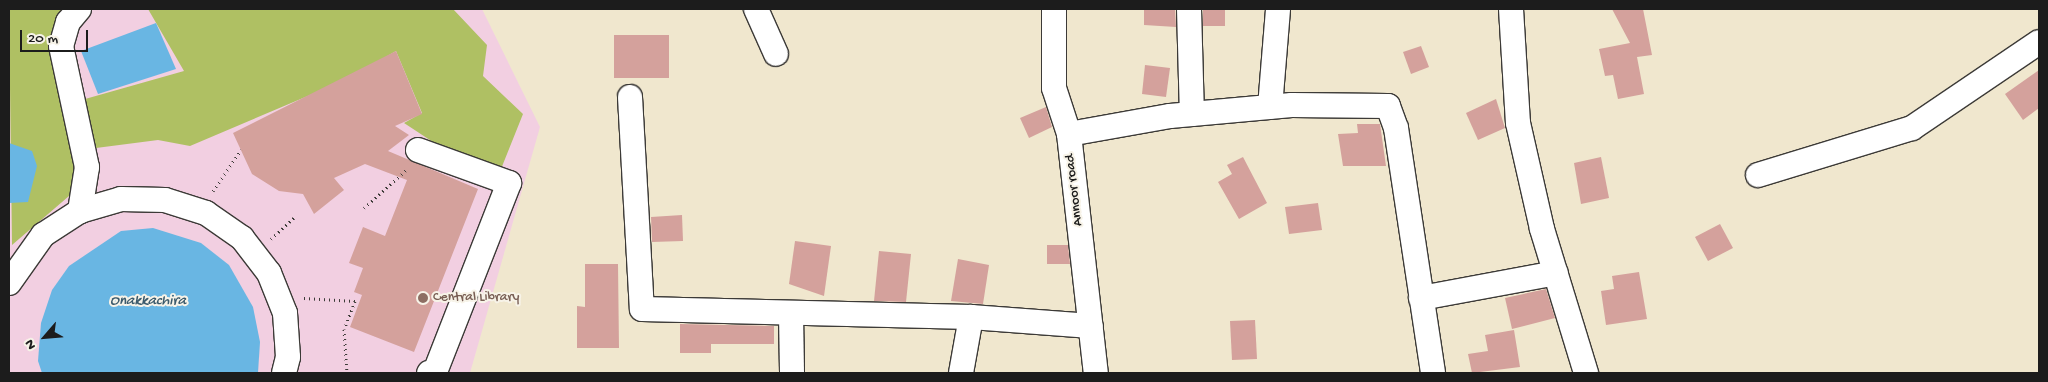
<!DOCTYPE html>
<style>
body{margin:0}
#map{position:relative;width:2048px;height:382px;overflow:hidden;background:#f0e7ce;font-family:"Gochi Hand",sans-serif}
div>[style]{position:absolute}
[style*='--x']{left:calc(var(--x)*1px);top:calc(var(--y)*1px);width:calc(var(--w)*1px);rotate:calc(var(--a)*1deg)}
.built>*{inset:0;background:#f2cfe1}
.green>*{inset:0;background:#afc063}
.water>*{inset:0;background:#69b6e3}
.building>*{inset:0;background:#d4a19c}
.path>*{height:3px;margin-top:-1.5px;transform-origin:0;background:repeating-linear-gradient(90deg,#3c3a37 0 1px,transparent 0 5px)}
.roads{filter:drop-shadow(1px 0 #3c3a37) drop-shadow(-1px 0 #3c3a37) drop-shadow(0 1px #3c3a37) drop-shadow(0 -1px #3c3a37)}
.minor>*{height:24px;margin:-12px;padding:0 12px;transform-origin:12px;border-radius:12px;background:#fff}
.dots>*{width:14px;height:14px;translate:-50% -50%;box-sizing:border-box;border:2px solid #f7f3e8;border-radius:50%}
span{translate:-50% -50%;white-space:nowrap;text-align:center;line-height:1.15;-webkit-text-stroke:4px #f7f3e8;paint-order:stroke}
.street-label{font-size:14px;color:#1c1c1c}
.education-label{font-size:14px;color:#785e54}
.left{translate:0 -50%;text-align:left}
.water-label{font-size:15px;color:#3b5a6c;font-style:italic}
.frame{position:absolute;inset:0;border:10px solid #1c1c1c;pointer-events:none}
.north{position:absolute;left:20px;top:312px;width:50px;height:50px;-webkit-text-stroke:4px #f7f3e8;paint-order:stroke;rotate:243deg;font-size:14px;font-weight:700;line-height:20px;text-align:center;color:#1c1c1c}
.north::after{content:'';display:block;margin:auto;width:18px;height:22px;background:#1c1c1c;clip-path:polygon(50% 0,100% 100%,50% 72%,0 100%)}
.scale{position:absolute;left:20px;top:30px;width:68px;height:22px;box-sizing:border-box;border:2px solid #1c1c1c;border-top:0;padding-left:6px;font-size:15px;line-height:18px;white-space:nowrap;color:#1c1c1c;-webkit-text-stroke:4px #f7f3e8;paint-order:stroke}
</style>
<div id="map">
<div class="built">
<i style="clip-path:polygon(9px 9px,482px 9px,540px 127px,470px 373px,9px 373px)"></i>
</div>
<div class="green">
<i style="clip-path:polygon(9px 9px,64px 9px,58px 15px,51px 58px,78px 155px,76px 190px,12px 245px)"></i>
<i style="clip-path:polygon(148px 9px,453px 9px,487px 45px,483px 76px,523px 114px,501px 169px,439px 146px,404px 123px,422px 113px,396px 51px,348px 79px,190px 146px,158px 140px,96px 148px,91px 156px,78px 101px,184px 71px)"></i>
</div>
<div class="water">
<i style="clip-path:polygon(156px 23px,176px 69px,98px 94px,81px 51px)"></i>
<i style="clip-path:polygon(9px 143px,32px 151px,37px 166px,28px 202px,9px 203px)"></i>
<i style="clip-path:polygon(153px 228px,201px 243px,229px 265px,253px 307px,260px 342px,258px 373px,42px 373px,38px 361px,41px 323px,52px 290px,69px 266px,121px 231px)"></i>
</div>
<div class="building">
<i style="clip-path:polygon(1144px 9px,1175px 9px,1176px 27px,1144px 25px)"></i>
<i style="clip-path:polygon(1203px 9px,1225px 9px,1225px 26px,1203px 26px)"></i>
<i style="clip-path:polygon(1612px 9px,1643px 9px,1652px 55px,1637px 57px,1644px 94px,1618px 99px,1613px 75px,1605px 76px,1599px 49px,1630px 43px)"></i>
<i style="clip-path:polygon(614px 35px,669px 35px,669px 78px,614px 78px)"></i>
<i style="clip-path:polygon(1421px 46px,1429px 67px,1411px 74px,1403px 52px)"></i>
<i style="clip-path:polygon(396px 51px,422px 114px,395px 126px,409px 135px,388px 151px,478px 189px,414px 352px,350px 327px,362px 295px,354px 292px,363px 268px,349px 263px,363px 227px,385px 236px,407px 180px,365px 164px,334px 178px,344px 190px,314px 214px,303px 194px,279px 191px,252px 174px,233px 133px)"></i>
<i style="clip-path:polygon(1145px 65px,1170px 68px,1166px 97px,1142px 94px)"></i>
<i style="clip-path:polygon(2039px 70px,2039px 108px,2023px 120px,2005px 94px)"></i>
<i style="clip-path:polygon(1496px 99px,1505px 128px,1478px 140px,1466px 113px)"></i>
<i style="clip-path:polygon(1046px 107px,1052px 127px,1029px 138px,1020px 118px)"></i>
<i style="clip-path:polygon(1357px 124px,1380px 124px,1386px 166px,1343px 166px,1338px 134px,1358px 133px)"></i>
<i style="clip-path:polygon(1243px 157px,1267px 203px,1239px 219px,1218px 182px,1232px 174px,1227px 165px)"></i>
<i style="clip-path:polygon(1601px 157px,1609px 198px,1581px 204px,1574px 163px)"></i>
<i style="clip-path:polygon(1318px 203px,1322px 230px,1289px 234px,1285px 207px)"></i>
<i style="clip-path:polygon(682px 215px,683px 241px,652px 242px,651px 217px)"></i>
<i style="clip-path:polygon(1720px 224px,1733px 248px,1708px 261px,1695px 237px)"></i>
<i style="clip-path:polygon(795px 241px,831px 246px,824px 296px,789px 284px)"></i>
<i style="clip-path:polygon(1047px 245px,1068px 245px,1070px 264px,1047px 264px)"></i>
<i style="clip-path:polygon(879px 251px,911px 254px,906px 302px,874px 301px)"></i>
<i style="clip-path:polygon(958px 259px,989px 265px,983px 304px,951px 301px)"></i>
<i style="clip-path:polygon(585px 264px,618px 264px,619px 348px,577px 348px,577px 306px,585px 307px)"></i>
<i style="clip-path:polygon(1639px 272px,1647px 319px,1606px 325px,1601px 291px,1614px 289px,1612px 276px)"></i>
<i style="clip-path:polygon(1546px 289px,1555px 318px,1512px 329px,1505px 298px)"></i>
<i style="clip-path:polygon(1255px 320px,1257px 359px,1232px 360px,1230px 321px)"></i>
<i style="clip-path:polygon(680px 324px,774px 326px,774px 344px,711px 344px,711px 353px,680px 353px)"></i>
<i style="clip-path:polygon(1514px 330px,1520px 367px,1472px 373px,1468px 354px,1488px 351px,1485px 335px)"></i>
</div>
<div class="path">
<i style="--x:213;--y:191;--w:50;--a:-55.7"></i>
<i style="--x:364;--y:208;--w:57;--a:-42.1"></i>
<i style="--x:271;--y:239;--w:34;--a:-43"></i>
<i style="--x:304;--y:298;--w:51;--a:3.4"></i>
<i style="--x:355;--y:301;--w:30;--a:111"></i>
<i style="--x:344;--y:329;--w:44;--a:86.1"></i>
</div>
<div class="roads">
<div class="minor">
<i style="--x:79;--y:9;--w:17;--a:130"></i>
<i style="--x:68;--y:22;--w:25;--a:106"></i>
<i style="--x:61;--y:46;--w:124;--a:77.9"></i>
<i style="--x:87;--y:167;--w:45;--a:99"></i>
<i style="--x:756;--y:9;--w:49;--a:66"></i>
<i style="--x:1054;--y:9;--w:79;--a:90"></i>
<i style="--x:1054;--y:88;--w:48;--a:71.9"></i>
<i style="--x:1069;--y:134;--w:241;--a:83.6"></i>
<i style="--x:1189;--y:9;--w:105;--a:88.4"></i>
<i style="--x:1511;--y:9;--w:114;--a:86.5"></i>
<i style="--x:1518;--y:123;--w:109;--a:77.2"></i>
<i style="--x:1542;--y:229;--w:151;--a:73"></i>
<i style="--x:630;--y:97;--w:212;--a:86.8"></i>
<i style="--x:642;--y:309;--w:329;--a:1.4"></i>
<i style="--x:971;--y:317;--w:120;--a:4.3"></i>
<i style="--x:1270;--y:107;--w:98;--a:-85.3"></i>
<i style="--x:1069;--y:134;--w:103;--a:-10.1"></i>
<i style="--x:1170;--y:116;--w:122;--a:-5.2"></i>
<i style="--x:1292;--y:105;--w:96;--a:0.6"></i>
<i style="--x:1388;--y:106;--w:23;--a:70"></i>
<i style="--x:1396;--y:128;--w:248;--a:81.4"></i>
<i style="--x:418;--y:150;--w:97;--a:19.9"></i>
<i style="--x:509;--y:183;--w:203;--a:111.4"></i>
<i style="--x:435;--y:372;--w:6;--a:171"></i>
<i style="--x:1758;--y:175;--w:161;--a:-17"></i>
<i style="--x:1912;--y:128;--w:153;--a:-34.1"></i>
<i style="--x:9;--y:283;--w:59;--a:-54.7"></i>
<i style="--x:43;--y:235;--w:44;--a:-33"></i>
<i style="--x:80;--y:211;--w:43;--a:-16.3"></i>
<i style="--x:121;--y:199;--w:44;--a:1.3"></i>
<i style="--x:165;--y:200;--w:43;--a:17.6"></i>
<i style="--x:206;--y:213;--w:44;--a:34.8"></i>
<i style="--x:242;--y:238;--w:44;--a:52.4"></i>
<i style="--x:269;--y:273;--w:43;--a:68.2"></i>
<i style="--x:285;--y:313;--w:44;--a:86.1"></i>
<i style="--x:288;--y:357;--w:16;--a:104"></i>
<i style="--x:1421;--y:298;--w:137;--a:-10.5"></i>
<i style="--x:791;--y:314;--w:59;--a:89"></i>
<i style="--x:961;--y:373;--w:57;--a:-79.9"></i>
</div>
</div>
<div class="dots">
<i style="left:423px;top:298px;background:#8d6e63"></i>
</div>
<div class="street-label">
<span style="left:1075px;top:190px;rotate:-97deg">Annoor road</span>
</div>
<div class="education-label">
<span class="left" style="left:433px;top:298px">Central Library</span>
</div>
<div class="water-label">
<span style="left:148px;top:302px">Onakkachira</span>
</div>
<div class="frame"></div>
<div class="north">N</div>
<div class="scale">20 m</div>
</div>
